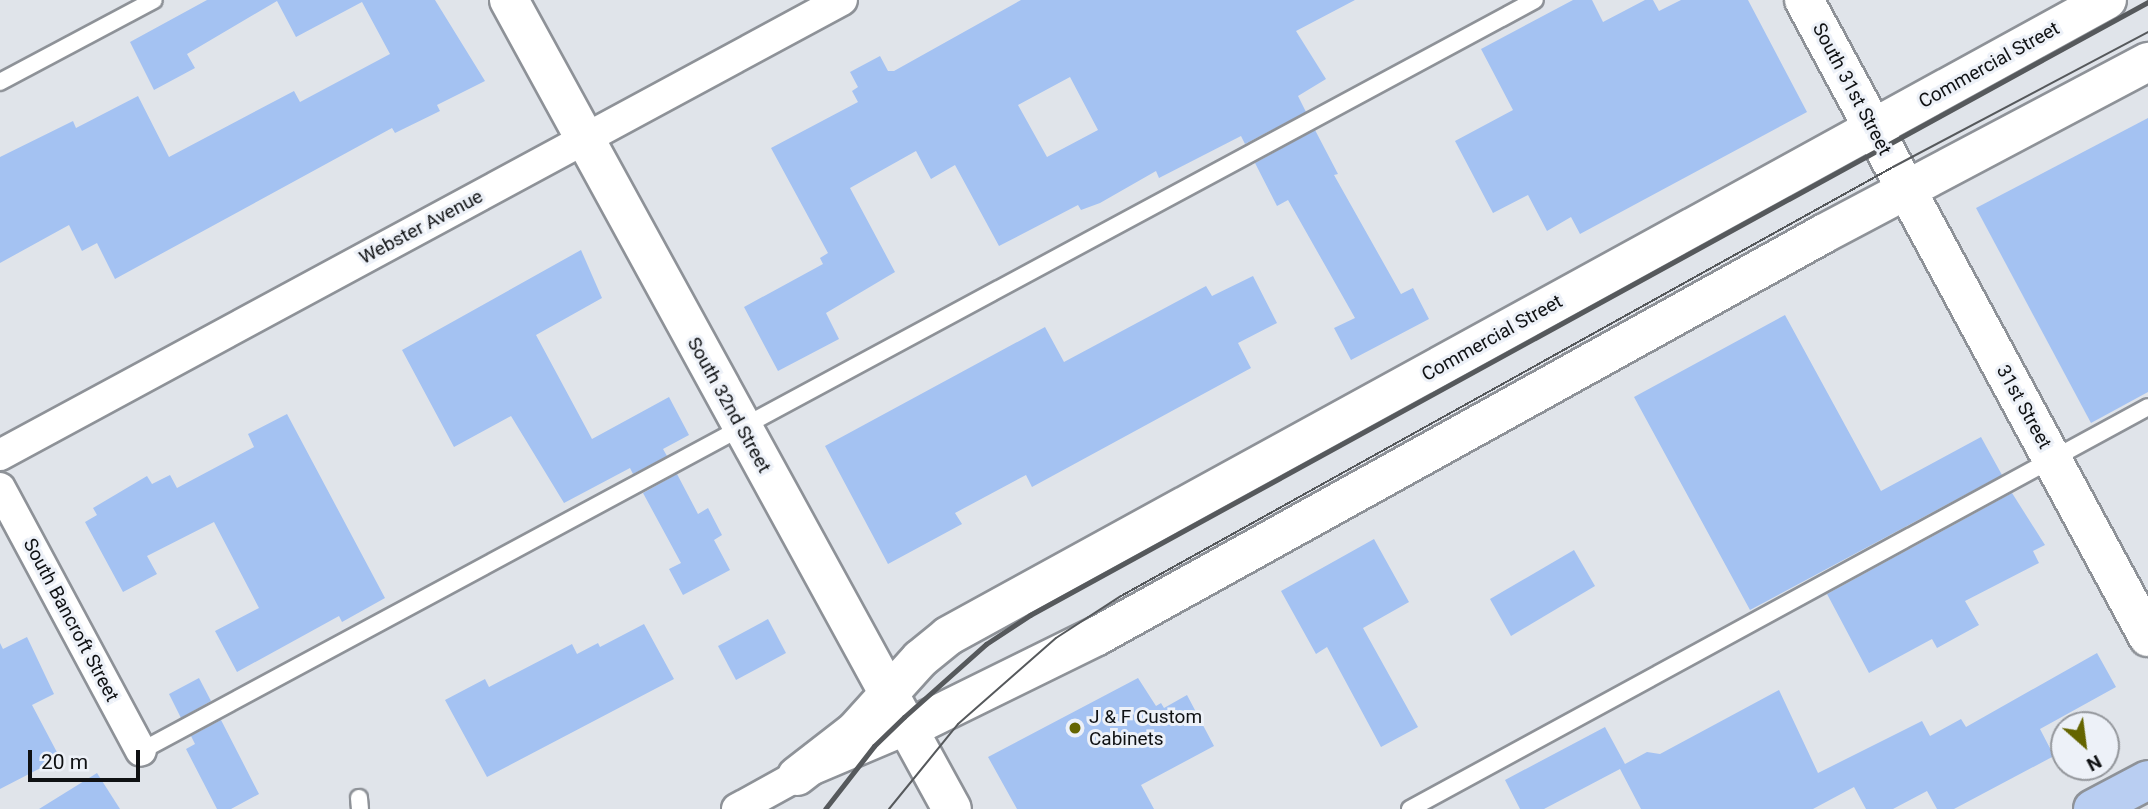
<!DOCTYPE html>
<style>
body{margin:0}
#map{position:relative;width:2148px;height:809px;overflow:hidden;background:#e0e4ea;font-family:Roboto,sans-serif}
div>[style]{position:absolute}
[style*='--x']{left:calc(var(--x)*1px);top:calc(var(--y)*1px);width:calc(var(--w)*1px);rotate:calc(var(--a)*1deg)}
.building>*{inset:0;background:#a4c2f2}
.roads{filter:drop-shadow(2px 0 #8e9298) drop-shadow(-2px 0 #8e9298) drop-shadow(0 2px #8e9298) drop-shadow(0 -2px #8e9298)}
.service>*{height:16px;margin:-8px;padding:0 8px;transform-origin:8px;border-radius:8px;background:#fff}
.minor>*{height:30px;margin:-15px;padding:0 15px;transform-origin:15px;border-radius:15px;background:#fff}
.tertiary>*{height:38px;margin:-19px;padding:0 19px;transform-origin:19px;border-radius:19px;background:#fff}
.secondary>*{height:38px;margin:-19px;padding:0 19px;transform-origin:19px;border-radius:19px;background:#fff}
.primary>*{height:38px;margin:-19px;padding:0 19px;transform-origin:19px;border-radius:19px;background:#b9cef2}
.tram>*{height:2px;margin:-1px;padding:0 1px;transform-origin:1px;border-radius:1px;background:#56595c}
.rail>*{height:5px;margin:-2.5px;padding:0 2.5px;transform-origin:2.5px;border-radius:2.5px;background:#56595c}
.dots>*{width:19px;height:19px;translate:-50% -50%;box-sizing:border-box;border:4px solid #edf1f8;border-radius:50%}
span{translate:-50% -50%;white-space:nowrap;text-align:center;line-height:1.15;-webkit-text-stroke:6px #edf1f8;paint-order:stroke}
.street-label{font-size:19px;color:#0f1113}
.poi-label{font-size:19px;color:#0f1113}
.left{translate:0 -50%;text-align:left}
.north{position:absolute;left:2050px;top:711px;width:70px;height:70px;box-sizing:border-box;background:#edf1f8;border:2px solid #94979c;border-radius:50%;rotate:152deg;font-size:19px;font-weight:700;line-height:28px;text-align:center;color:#0f1113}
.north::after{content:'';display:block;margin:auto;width:24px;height:32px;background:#656500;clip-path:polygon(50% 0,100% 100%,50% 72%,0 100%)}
.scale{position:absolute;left:28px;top:750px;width:112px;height:32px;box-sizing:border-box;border:4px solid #0f1113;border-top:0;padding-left:9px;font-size:21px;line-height:24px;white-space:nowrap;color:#0f1113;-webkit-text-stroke:5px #edf1f8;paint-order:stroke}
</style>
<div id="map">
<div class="building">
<i style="clip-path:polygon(207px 0,435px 0,485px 81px,437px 105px,440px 111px,395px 133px,392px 128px,115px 279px,97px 243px,82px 251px,69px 225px,0 263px,0 157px,73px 121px,76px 128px,138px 96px,169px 157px,294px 91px,300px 102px,390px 54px,362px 2px,296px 37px,277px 1px,187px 54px,195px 68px,154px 90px,130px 42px)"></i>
<i style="clip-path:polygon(evenodd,1021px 0,1355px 0,1296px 31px,1326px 79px,1298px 96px,1306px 112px,1245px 144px,1241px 136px,1159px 178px,1156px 171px,1100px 203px,1081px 210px,1078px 205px,999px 246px,955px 165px,931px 179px,916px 151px,850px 188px,895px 272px,826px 313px,839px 339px,778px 371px,744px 307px,823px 264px,820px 258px,828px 253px,771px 148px,858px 102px,852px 91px,858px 87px,850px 72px,880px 56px,888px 71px,894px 71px,1021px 0,1070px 77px,1098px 130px,1047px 157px,1018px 105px,1070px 77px)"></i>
<i style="clip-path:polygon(1573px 0,1592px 0,1603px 22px,1645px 0,1653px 0,1659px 11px,1681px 0,1748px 0,1807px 112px,1580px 234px,1571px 217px,1547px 231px,1528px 195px,1493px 213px,1455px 141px,1513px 110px,1481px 49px)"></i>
<i style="clip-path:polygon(2148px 118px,2148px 392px,2091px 423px,1976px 208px)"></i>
<i style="clip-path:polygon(1315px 130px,1338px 174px,1334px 175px,1401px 294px,1413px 288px,1429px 319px,1351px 360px,1334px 328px,1355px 318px,1288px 200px,1277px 206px,1255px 163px)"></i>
<i style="clip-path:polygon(581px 250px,602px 298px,536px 335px,592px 439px,669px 397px,689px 435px,663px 449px,667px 456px,633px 474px,630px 468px,564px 503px,511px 416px,454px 447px,402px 350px)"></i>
<i style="clip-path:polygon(1253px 276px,1277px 323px,1238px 343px,1251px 368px,1032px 487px,1026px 475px,955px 513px,962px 524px,888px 564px,825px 446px,1045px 327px,1064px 362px,1206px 286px,1212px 296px)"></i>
<i style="clip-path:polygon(1785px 315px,1881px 491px,1981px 437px,2002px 475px,1750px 610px,1634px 397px)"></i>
<i style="clip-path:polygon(287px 414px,385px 598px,342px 622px,339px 616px,237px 672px,215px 631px,259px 608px,214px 522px,147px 556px,157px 574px,123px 592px,85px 522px,97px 515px,93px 508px,147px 476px,152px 484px,170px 475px,177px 488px,254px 447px,248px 434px)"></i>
<i style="clip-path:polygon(677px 474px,698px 514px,708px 508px,722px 535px,714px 540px,730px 570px,683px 595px,669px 569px,681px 563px,643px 493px)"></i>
<i style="clip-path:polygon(2012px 493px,2045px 545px,2033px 551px,2039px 563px,1965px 601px,1979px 625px,1937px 648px,1932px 639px,1869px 673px,1827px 594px)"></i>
<i style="clip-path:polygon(1374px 539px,1409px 602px,1363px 628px,1418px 727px,1381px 747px,1327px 647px,1316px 654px,1281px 591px)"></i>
<i style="clip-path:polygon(1574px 550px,1595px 586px,1511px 636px,1490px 599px)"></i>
<i style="clip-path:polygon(768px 619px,786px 653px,736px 680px,718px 646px)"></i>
<i style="clip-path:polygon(644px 624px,674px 679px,487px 777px,445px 700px,485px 679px,489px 687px,572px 644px,577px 654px,598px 643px,600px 647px)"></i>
<i style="clip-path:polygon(27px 637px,54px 694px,32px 705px,60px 758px,0 789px,0 643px,3px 649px)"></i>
<i style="clip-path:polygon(2097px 653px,2116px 687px,2040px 729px,2054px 756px,1954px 809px,1937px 809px,1927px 791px,1893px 809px,1866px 809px,1854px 787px,1813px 809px,1641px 809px,1620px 769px,1544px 809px,1520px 809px,1505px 780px,1605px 727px,1625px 764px,1647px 752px,1660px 754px,1779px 690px,1818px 773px,1922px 721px,1930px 736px,1961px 719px,1966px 727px)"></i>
<i style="clip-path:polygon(199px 678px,211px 701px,181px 718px,169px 694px)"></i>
<i style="clip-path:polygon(1138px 678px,1156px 706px,1161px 703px,1164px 708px,1187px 695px,1214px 746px,1141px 785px,1154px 809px,1017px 809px,988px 757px)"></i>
<i style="clip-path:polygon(221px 720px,259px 794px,231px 809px,217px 809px,186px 749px,195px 744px,191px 736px)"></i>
<i style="clip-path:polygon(97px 773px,120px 809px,39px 809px)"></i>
</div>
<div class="roads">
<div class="service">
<i style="--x:0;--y:82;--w:174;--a:-28"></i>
<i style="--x:141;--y:751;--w:1583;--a:-28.31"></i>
<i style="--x:359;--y:798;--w:11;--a:85"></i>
<i style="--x:1410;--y:809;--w:840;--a:-28.58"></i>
</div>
<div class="minor">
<i style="--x:0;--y:455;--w:957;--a:-28.39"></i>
<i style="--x:0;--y:488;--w:298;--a:61.8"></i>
<i style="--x:737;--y:809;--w:68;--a:-28.8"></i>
<i style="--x:797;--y:776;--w:123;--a:-23"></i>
</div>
<div class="tertiary">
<i style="--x:1804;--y:0;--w:724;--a:61.63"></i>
</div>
<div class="secondary">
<i style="--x:509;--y:0;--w:922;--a:61.3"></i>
<i style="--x:910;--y:728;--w:208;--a:-26.2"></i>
<i style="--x:1097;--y:636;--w:830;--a:-28.97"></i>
<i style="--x:1823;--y:234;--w:368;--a:-27.9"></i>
<i style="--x:797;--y:776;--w:73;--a:-37.8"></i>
<i style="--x:855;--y:731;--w:97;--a:-47.9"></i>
<i style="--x:920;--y:659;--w:36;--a:-39"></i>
<i style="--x:948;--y:636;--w:1322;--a:-28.76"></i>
</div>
<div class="primary">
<i style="--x:2093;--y:809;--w:62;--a:-27.8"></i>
</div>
</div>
<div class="tram">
<i style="--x:889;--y:809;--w:109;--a:-50.9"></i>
<i style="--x:958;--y:724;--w:130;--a:-41.3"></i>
<i style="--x:1056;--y:638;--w:77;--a:-32.9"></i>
<i style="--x:1121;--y:596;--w:883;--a:-29.06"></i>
<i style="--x:1893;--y:167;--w:289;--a:-27.9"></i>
</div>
<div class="rail">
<i style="--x:825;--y:809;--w:80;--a:-52.1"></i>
<i style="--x:874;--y:746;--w:42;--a:-44"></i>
<i style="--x:904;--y:717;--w:110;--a:-41.7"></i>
<i style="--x:986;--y:644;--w:53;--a:-33.4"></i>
<i style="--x:1030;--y:615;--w:1275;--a:-28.74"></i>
</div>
<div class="dots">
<i style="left:1075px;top:728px;background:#656500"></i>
</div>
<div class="street-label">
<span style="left:1989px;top:65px;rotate:-29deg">Commercial Street</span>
<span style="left:1852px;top:89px;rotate:62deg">South 31st Street</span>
<span style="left:421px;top:227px;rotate:-28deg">Webster Avenue</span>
<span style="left:1492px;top:338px;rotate:-29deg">Commercial Street</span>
<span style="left:729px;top:405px;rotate:61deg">South 32nd Street</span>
<span style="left:2024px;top:407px;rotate:61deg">31st Street</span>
<span style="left:71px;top:620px;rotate:62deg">South Bancroft Street</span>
</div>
<div class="poi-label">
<span class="left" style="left:1089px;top:728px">J &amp; F Custom<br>Cabinets</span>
</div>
<div class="north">N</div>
<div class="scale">20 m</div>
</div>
